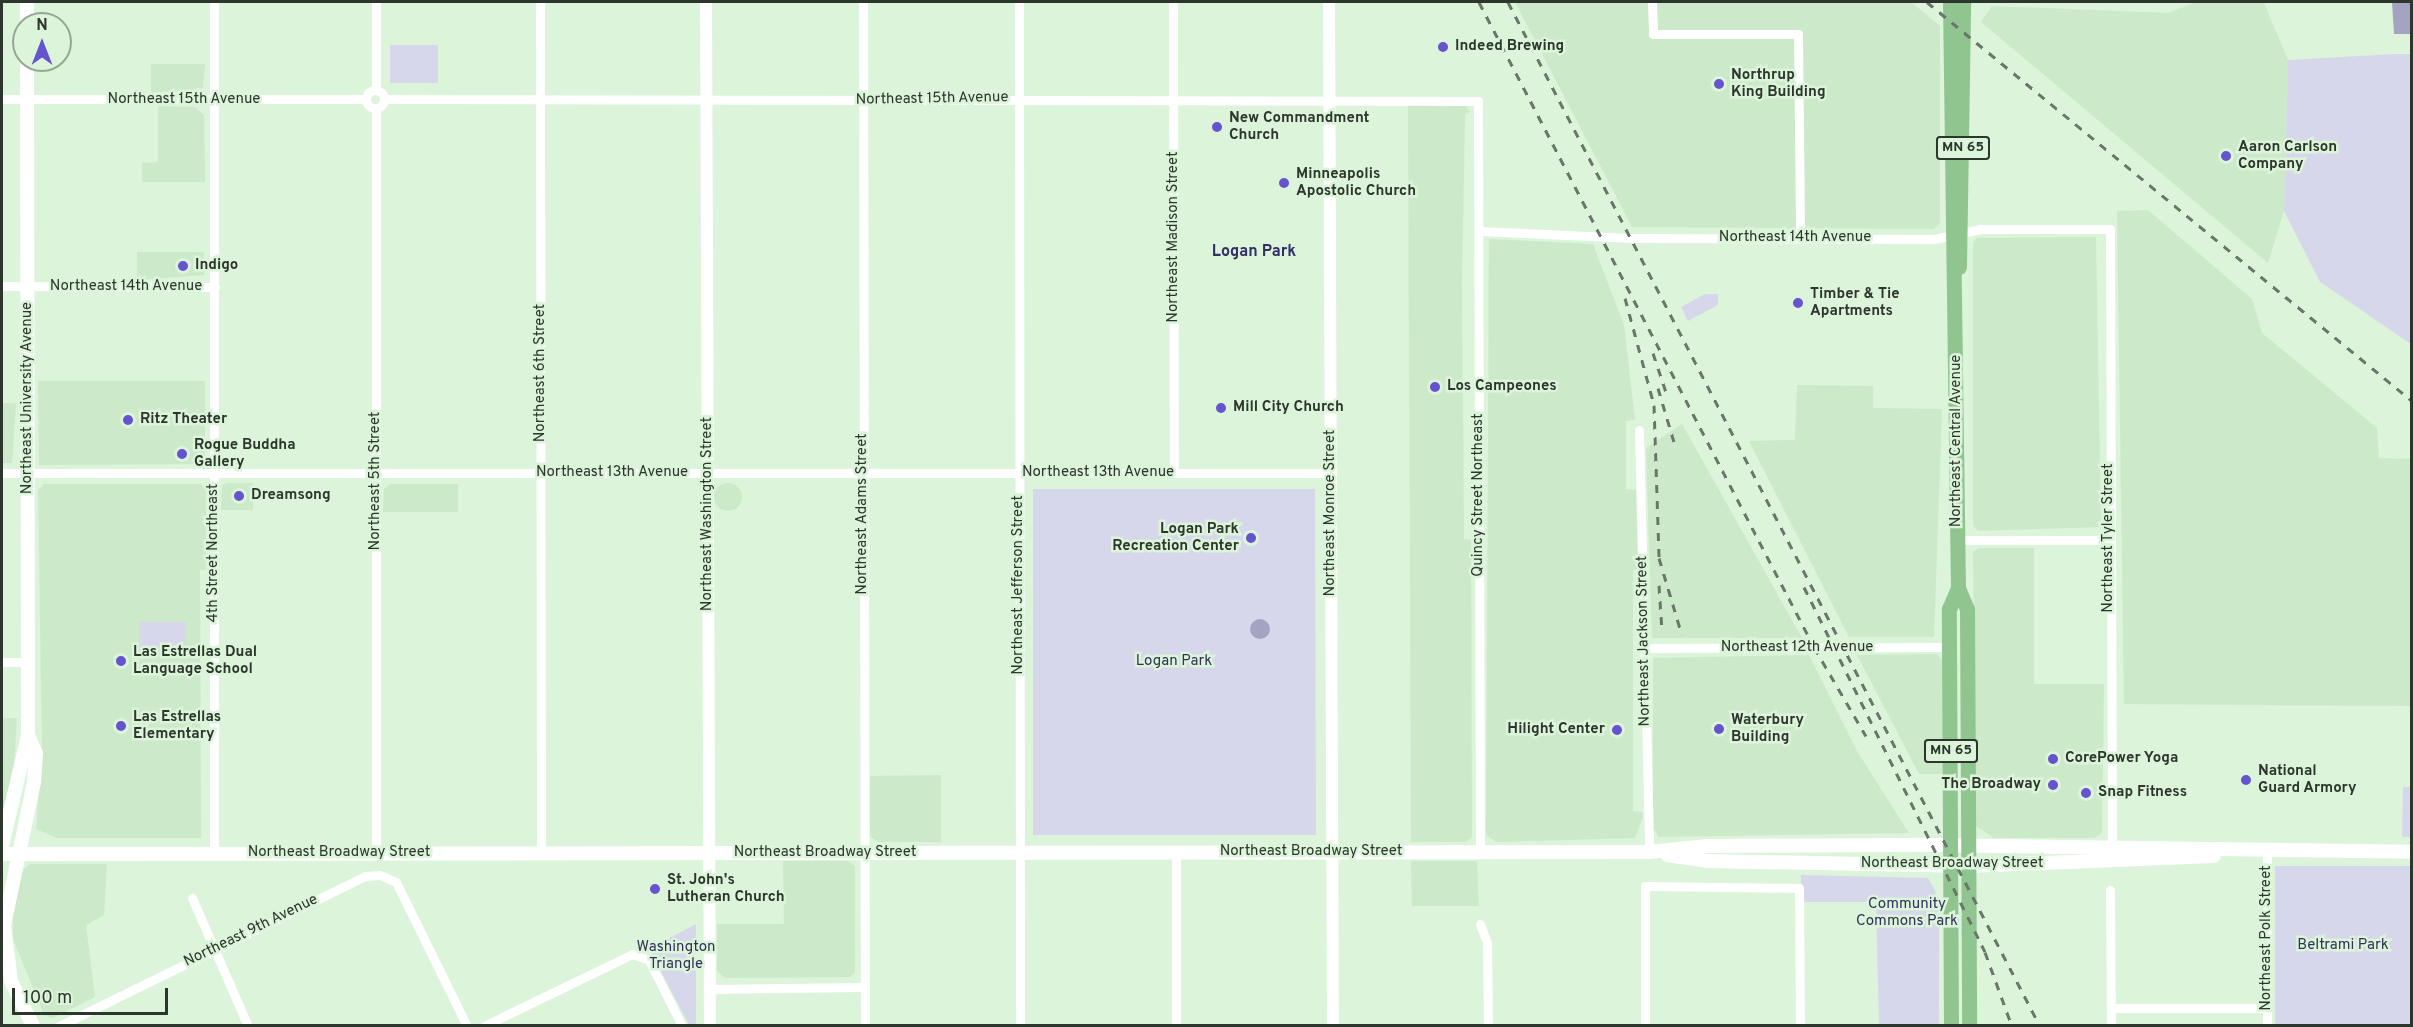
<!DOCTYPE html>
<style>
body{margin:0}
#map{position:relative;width:2413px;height:1027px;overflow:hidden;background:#dbf4da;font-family:Overpass,sans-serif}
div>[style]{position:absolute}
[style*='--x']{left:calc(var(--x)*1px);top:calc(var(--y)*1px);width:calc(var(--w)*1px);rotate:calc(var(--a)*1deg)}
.built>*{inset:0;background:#cce9ca}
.round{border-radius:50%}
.green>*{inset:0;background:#d7d7eb}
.water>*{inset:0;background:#a4a4c2}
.minor>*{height:9px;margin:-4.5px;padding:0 4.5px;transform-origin:4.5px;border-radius:4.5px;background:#fff}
.minor>.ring{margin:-4.5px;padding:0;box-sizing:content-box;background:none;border:9px solid #fff;border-radius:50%}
.tertiary>*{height:12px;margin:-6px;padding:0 6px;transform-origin:6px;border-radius:6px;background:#fff}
.secondary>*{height:14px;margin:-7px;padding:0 7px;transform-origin:7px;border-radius:7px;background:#fff}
.primary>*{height:15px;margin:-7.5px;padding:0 7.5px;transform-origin:7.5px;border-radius:7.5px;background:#91c590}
.rail>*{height:3px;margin-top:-1.5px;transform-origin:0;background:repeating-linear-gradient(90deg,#687767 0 8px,transparent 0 16px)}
.dots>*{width:16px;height:16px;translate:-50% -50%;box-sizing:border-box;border:3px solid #dbf4da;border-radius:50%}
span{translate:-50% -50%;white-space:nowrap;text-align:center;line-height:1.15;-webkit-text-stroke:5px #dbf4da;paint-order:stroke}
.shield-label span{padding:2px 4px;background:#dbf4da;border:2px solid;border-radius:4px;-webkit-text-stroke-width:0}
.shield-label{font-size:14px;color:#2d362c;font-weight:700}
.poi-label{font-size:15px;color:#2d362c;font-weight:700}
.left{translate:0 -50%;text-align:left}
.right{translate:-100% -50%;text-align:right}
.street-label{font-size:15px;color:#2d362c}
.park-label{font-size:15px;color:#33305a}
.neighbourhood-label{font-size:16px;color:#332d68;font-weight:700}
.frame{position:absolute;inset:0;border:3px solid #2d362c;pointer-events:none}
.north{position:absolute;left:12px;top:12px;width:60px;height:60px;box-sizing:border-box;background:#dbf4da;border:2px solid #95a894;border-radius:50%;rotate:0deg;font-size:16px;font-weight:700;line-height:24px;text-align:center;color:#2d362c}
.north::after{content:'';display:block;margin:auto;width:21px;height:27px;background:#6554cd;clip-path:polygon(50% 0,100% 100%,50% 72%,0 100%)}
.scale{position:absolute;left:12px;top:988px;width:156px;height:27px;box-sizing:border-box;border:3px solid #2d362c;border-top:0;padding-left:8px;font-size:18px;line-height:21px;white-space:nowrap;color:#2d362c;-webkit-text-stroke:4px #dbf4da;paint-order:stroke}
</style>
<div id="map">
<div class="built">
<i style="clip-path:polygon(1515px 2px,1911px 2px,1940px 26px,1940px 223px,1934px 229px,1632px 227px)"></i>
<i style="clip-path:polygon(2194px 3px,2264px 3px,2288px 60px,2284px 211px,2268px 263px,1981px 22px,1992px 6px,2168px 13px)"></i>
<i style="clip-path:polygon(151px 64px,205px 64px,203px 88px,151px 93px)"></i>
<i style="clip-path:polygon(1408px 105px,1465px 105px,1470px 112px,1465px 114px,1462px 283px,1464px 539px,1471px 540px,1472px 837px,1466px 842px,1411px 842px)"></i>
<i style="clip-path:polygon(158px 106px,195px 107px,204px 115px,205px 182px,142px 182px,142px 163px,158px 162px)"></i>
<i style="clip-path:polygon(2148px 210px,2252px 299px,2262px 333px,2377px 428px,2379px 458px,2411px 459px,2411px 706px,2124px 704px,2117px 211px)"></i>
<i style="clip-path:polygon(2096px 237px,2101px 527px,1978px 531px,1973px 526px,1973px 242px,1977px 238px)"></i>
<i style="clip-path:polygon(1489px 239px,1593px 244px,1624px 325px,1635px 420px,1626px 421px,1626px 489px,1636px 490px,1638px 569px,1633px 570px,1633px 811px,1642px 812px,1643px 817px,1635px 838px,1496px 842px,1486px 835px)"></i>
<i style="clip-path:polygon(137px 252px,204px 252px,204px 275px,137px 280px)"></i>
<i style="clip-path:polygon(38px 381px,205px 381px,205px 459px,199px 464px,39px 465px)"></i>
<i style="clip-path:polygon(1797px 385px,1873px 386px,1873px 408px,1942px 409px,1934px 637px,1849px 637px,1749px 441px,1795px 440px)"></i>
<i style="clip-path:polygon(2px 403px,16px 403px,12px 463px,2px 463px)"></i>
<i style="clip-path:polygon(1682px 424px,1802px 638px,1652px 638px,1646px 448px)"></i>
<i style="clip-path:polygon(227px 483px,253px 483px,253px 510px,221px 510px,222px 485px)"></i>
<i class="round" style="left:714px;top:483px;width:28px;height:28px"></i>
<i style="clip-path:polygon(44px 484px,202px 484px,206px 489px,206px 570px,200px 570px,201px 838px,57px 838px,36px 829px,42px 751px,38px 490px)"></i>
<i style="clip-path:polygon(390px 484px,458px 484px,458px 512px,383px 512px,384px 489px)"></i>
<i style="clip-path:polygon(1979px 548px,2034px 548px,2034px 684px,2104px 684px,2102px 833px,2094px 838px,1994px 838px,1976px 826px,1973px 552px)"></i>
<i style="clip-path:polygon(1937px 654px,1943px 662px,1943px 774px,1919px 774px,1857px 655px)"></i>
<i style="clip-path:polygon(1809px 655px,1857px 751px,1909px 833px,1659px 837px,1653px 828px,1653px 658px)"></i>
<i style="clip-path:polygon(2px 718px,17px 718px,14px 767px,2px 814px)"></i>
<i style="clip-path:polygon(941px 775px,941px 842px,878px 842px,870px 836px,870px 776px)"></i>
<i style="clip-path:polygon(783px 861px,848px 861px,855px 866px,855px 972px,850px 977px,725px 978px,717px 971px,717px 924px,784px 924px)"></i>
<i style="clip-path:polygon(1411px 861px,1477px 861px,1479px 906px,1412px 906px)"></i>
<i style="clip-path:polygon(107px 864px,104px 915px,86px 925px,95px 997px,53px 1018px,44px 1015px,13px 939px,13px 903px,23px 870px,30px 864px)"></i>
</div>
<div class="green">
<i style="clip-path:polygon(390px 45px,438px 45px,438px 83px,390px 83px)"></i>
<i style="clip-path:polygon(2394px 54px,2411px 54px,2411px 344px,2320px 282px,2284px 211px,2288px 60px)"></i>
<i style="clip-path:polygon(1705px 294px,1718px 294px,1718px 305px,1688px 321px,1681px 307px)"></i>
<i style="clip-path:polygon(1033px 489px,1315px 489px,1316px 835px,1033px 835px)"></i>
<i style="clip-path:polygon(139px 622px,186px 622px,186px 652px,139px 652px)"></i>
<i style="clip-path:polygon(2403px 787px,2411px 787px,2411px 837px,2402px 837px)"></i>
<i style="clip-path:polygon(2275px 866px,2411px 866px,2411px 1025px,2275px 1025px)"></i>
<i style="clip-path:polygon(1801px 875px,1928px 878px,1939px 898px,1939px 1025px,1879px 1025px,1876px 902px,1801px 902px)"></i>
<i style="clip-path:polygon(696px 924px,696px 1025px,689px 1025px,649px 949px)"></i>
</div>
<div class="water">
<i style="clip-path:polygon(2392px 2px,2411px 2px,2411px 34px,2394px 34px)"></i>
<i class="round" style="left:1250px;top:619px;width:20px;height:20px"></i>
</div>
<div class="minor">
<i style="--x:214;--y:2;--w:851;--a:90"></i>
<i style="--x:376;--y:2;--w:88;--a:90"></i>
<i style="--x:540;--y:2;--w:850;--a:89.93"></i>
<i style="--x:863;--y:2;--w:1024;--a:89.89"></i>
<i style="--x:1019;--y:2;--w:1024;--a:89.94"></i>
<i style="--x:1173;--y:2;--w:471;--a:89.9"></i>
<i style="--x:1652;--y:2;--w:32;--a:88"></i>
<i style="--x:1653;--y:34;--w:145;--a:0"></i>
<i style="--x:1798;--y:34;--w:204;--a:89.4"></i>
<i class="ring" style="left:366px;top:90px;width:9px;height:9px"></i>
<i style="--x:2;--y:99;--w:364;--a:0"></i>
<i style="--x:385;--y:99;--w:1093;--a:0.1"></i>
<i style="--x:1478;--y:101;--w:751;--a:89.85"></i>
<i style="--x:376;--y:108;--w:746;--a:90"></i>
<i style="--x:1479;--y:231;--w:153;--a:2.6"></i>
<i style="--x:1632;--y:238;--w:302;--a:0.2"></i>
<i style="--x:1934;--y:239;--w:48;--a:-12"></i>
<i style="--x:1981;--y:229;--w:129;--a:0"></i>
<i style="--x:2110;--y:229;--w:617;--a:89.81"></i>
<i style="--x:2;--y:286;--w:213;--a:0.3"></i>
<i style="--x:1639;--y:430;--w:422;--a:88.6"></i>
<i style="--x:2;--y:473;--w:1329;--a:0"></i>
<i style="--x:1958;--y:540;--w:151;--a:0"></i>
<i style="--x:1645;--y:648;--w:304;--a:-0.2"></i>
<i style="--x:2;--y:662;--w:26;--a:0"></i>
<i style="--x:2267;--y:851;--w:175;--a:90"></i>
<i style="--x:1176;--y:853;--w:173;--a:90"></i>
<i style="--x:2110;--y:890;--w:136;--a:89.6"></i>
<i style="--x:192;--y:898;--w:140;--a:66.4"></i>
<i style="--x:1480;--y:924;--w:19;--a:69"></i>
<i style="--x:1487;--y:942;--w:84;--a:89.3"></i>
<i style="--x:710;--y:989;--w:155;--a:-0.7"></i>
<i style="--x:2111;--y:1008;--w:156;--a:0"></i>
<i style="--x:59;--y:1026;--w:341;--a:-26.1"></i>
<i style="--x:365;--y:876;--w:15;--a:-4"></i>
<i style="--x:380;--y:875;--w:17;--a:24"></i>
<i style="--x:396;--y:882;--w:161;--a:63.8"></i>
<i style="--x:484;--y:1026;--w:165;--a:-25.9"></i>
<i style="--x:632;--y:954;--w:18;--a:19"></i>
<i style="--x:649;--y:960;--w:74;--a:63.4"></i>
<i style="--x:1645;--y:1026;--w:140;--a:-90"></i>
<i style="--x:1645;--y:886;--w:154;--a:0.7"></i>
<i style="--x:1799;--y:888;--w:138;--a:89.6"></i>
</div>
<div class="tertiary">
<i style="--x:706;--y:2;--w:1024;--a:89.78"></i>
<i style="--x:1329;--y:2;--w:1024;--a:89.78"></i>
</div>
<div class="secondary">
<i style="--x:27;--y:2;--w:22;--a:90"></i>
<i style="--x:28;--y:735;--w:21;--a:67"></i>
<i style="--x:36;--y:754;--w:28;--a:94"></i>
<i style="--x:34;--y:782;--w:147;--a:101.8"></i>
<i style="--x:4;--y:926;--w:55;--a:82.7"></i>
<i style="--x:11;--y:981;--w:50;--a:63.9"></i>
<i style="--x:2;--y:846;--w:114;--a:-76.8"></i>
<i style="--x:28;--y:735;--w:675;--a:-90.08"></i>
<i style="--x:2;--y:854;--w:1647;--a:-0.07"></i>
<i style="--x:1649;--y:852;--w:58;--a:-5.9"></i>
<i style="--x:1707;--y:846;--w:218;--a:-0.3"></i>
<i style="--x:1925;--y:845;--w:487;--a:0.8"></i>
<i style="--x:1667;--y:855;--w:40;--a:8.5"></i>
<i style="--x:1707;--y:861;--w:261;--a:1.1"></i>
<i style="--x:1968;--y:866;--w:246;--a:-2.3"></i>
</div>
<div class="primary">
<i style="--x:1950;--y:2;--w:586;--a:89.22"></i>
<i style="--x:1958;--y:588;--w:23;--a:67"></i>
<i style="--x:1967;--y:609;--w:417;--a:89.7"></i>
<i style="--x:1959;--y:267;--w:265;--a:-89.1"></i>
<i style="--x:1951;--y:1026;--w:417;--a:-90.3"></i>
<i style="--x:1949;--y:609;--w:23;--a:-67"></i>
</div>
<div class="rail">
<i style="--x:1479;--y:2;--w:727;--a:62.55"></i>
<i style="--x:1814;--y:647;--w:103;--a:59.7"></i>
<i style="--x:1508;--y:2;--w:1154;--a:62.55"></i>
<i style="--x:1927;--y:2;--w:628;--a:39.44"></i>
<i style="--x:1625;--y:298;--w:111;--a:74.8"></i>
<i style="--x:1654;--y:405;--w:153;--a:88.1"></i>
<i style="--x:1659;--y:558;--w:80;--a:73.4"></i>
<i style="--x:1653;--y:353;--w:47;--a:71.6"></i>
<i style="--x:1658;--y:388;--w:56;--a:73.5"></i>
<i style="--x:1659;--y:585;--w:47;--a:86.3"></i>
<i style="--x:1804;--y:587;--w:407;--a:63.6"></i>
<i style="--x:1985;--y:952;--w:79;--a:70"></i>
</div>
<div class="dots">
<i style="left:1443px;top:47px;background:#6554cd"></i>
<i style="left:1719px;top:84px;background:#6554cd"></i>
<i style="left:1217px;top:127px;background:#6554cd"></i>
<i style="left:2226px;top:156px;background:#6554cd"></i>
<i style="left:1284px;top:183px;background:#6554cd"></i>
<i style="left:183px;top:266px;background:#6554cd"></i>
<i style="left:1798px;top:303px;background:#6554cd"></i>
<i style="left:1435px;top:387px;background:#6554cd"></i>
<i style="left:1221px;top:408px;background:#6554cd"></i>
<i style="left:128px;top:420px;background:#6554cd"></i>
<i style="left:182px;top:454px;background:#6554cd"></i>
<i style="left:239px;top:496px;background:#6554cd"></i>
<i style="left:1251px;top:538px;background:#6554cd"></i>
<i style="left:121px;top:661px;background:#6554cd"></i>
<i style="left:121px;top:726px;background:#6554cd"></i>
<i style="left:1719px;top:729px;background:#6554cd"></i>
<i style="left:1617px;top:730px;background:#6554cd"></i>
<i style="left:2053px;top:759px;background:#6554cd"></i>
<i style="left:2246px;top:780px;background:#6554cd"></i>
<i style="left:2053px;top:785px;background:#6554cd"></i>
<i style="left:2086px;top:793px;background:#6554cd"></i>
<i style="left:655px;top:889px;background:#6554cd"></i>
</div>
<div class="shield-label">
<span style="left:1963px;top:148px">MN 65</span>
<span style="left:1951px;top:751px">MN 65</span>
</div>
<div class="poi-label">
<span class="left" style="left:1455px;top:47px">Indeed Brewing</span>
<span class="left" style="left:1731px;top:84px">Northrup<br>King Building</span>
<span class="left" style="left:1229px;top:127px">New Commandment<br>Church</span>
<span class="left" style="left:2238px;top:156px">Aaron Carlson<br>Company</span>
<span class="left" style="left:1296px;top:183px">Minneapolis<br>Apostolic Church</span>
<span class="left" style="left:195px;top:266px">Indigo</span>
<span class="left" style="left:1810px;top:303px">Timber &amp; Tie<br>Apartments</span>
<span class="left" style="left:1447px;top:387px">Los Campeones</span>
<span class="left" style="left:1233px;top:408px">Mill City Church</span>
<span class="left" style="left:140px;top:420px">Ritz Theater</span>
<span class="left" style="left:194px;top:454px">Rogue Buddha<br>Gallery</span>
<span class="left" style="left:251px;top:496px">Dreamsong</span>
<span class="right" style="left:1239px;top:538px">Logan Park<br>Recreation Center</span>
<span class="left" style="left:133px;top:661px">Las Estrellas Dual<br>Language School</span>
<span class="left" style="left:133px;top:726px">Las Estrellas<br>Elementary</span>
<span class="left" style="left:1731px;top:729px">Waterbury<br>Building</span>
<span class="right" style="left:1605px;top:730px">Hilight Center</span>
<span class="left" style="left:2065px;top:759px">CorePower Yoga</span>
<span class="left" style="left:2258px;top:780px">National<br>Guard Armory</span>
<span class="right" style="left:2041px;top:785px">The Broadway</span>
<span class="left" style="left:2098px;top:793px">Snap Fitness</span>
<span class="left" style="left:667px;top:889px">St. John's<br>Lutheran Church</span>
</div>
<div class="street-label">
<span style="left:932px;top:99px;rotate:-1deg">Northeast 15th Avenue</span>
<span style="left:184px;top:100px">Northeast 15th Avenue</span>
<span style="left:1174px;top:237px;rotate:-90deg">Northeast Madison Street</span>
<span style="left:1795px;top:238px">Northeast 14th Avenue</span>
<span style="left:126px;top:287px">Northeast 14th Avenue</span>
<span style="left:541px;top:373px;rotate:-90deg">Northeast 6th Street</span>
<span style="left:28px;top:398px;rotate:-90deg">Northeast University Avenue</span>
<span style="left:1957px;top:441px;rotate:-90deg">Northeast Central Avenue</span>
<span style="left:612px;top:473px">Northeast 13th Avenue</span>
<span style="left:1098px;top:473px">Northeast 13th Avenue</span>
<span style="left:376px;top:481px;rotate:-90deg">Northeast 5th Street</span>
<span style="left:1479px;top:495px;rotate:-90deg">Quincy Street Northeast</span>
<span style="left:1331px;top:513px;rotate:-90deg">Northeast Monroe Street</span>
<span style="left:708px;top:514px;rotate:-90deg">Northeast Washington Street</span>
<span style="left:863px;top:514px;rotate:-90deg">Northeast Adams Street</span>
<span style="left:2109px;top:538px;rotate:-90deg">Northeast Tyler Street</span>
<span style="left:214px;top:553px;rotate:-90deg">4th Street Northeast</span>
<span style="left:1019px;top:585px;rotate:-90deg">Northeast Jefferson Street</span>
<span style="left:1644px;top:641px;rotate:-91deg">Northeast Jackson Street</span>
<span style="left:1797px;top:648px">Northeast 12th Avenue</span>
<span style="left:1311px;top:852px">Northeast Broadway Street</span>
<span style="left:339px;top:853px">Northeast Broadway Street</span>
<span style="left:825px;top:853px">Northeast Broadway Street</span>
<span style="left:1952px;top:864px">Northeast Broadway Street</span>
<span style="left:251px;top:931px;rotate:-26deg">Northeast 9th Avenue</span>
<span style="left:2267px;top:938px;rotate:-90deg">Northeast Polk Street</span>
</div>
<div class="park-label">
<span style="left:1174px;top:662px">Logan Park</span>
<span style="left:1907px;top:913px">Community<br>Commons Park</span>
<span style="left:2343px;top:946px">Beltrami Park</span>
<span style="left:676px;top:956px">Washington<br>Triangle</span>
</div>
<div class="neighbourhood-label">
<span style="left:1254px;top:252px">Logan Park</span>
</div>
<div class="frame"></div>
<div class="north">N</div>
<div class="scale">100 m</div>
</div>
